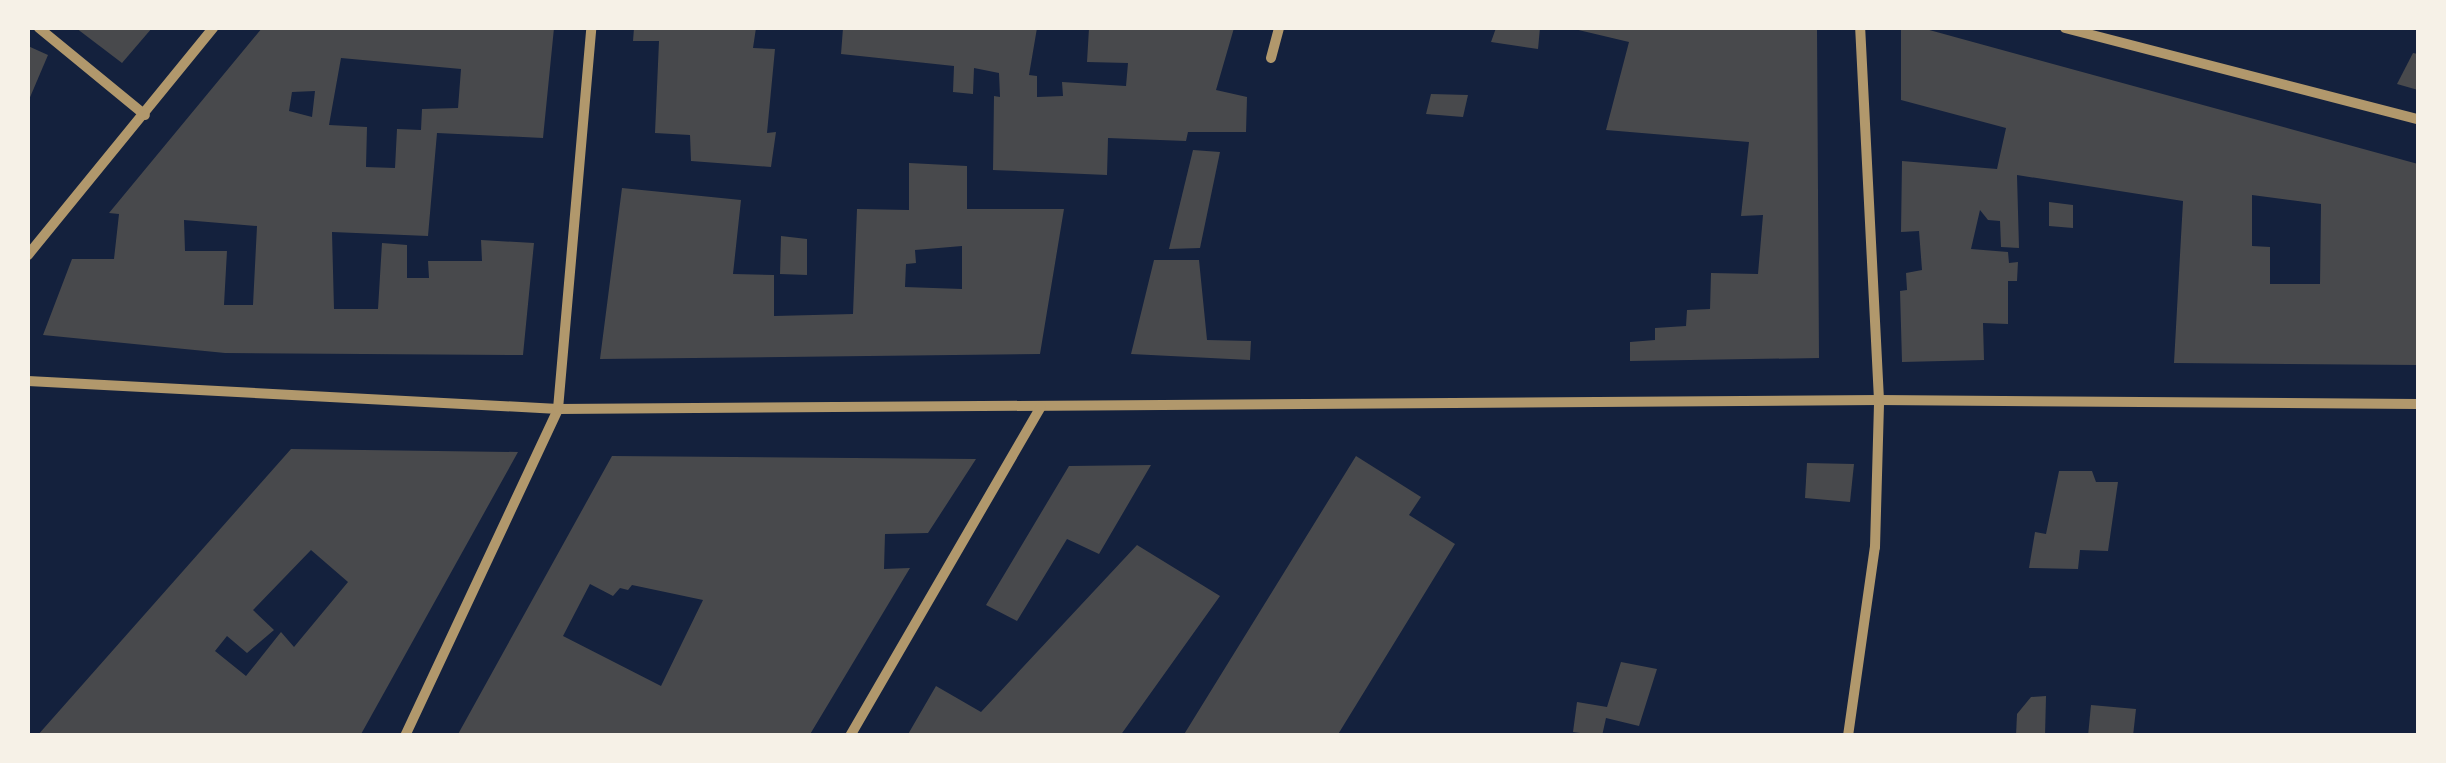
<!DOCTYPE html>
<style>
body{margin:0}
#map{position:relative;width:2446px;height:763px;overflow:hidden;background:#14213d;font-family:"DejaVu Sans",sans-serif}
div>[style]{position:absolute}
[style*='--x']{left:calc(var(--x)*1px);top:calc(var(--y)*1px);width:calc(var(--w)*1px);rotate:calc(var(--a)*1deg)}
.building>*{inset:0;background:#48494c}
.minor>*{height:10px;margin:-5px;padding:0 5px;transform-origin:5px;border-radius:5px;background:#b1986c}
span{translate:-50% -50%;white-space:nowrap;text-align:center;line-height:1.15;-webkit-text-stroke:8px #f6f1e7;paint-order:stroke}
.frame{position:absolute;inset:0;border:30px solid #f6f1e7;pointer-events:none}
</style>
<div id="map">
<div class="building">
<i style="clip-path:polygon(76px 28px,152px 28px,122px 63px)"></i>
<i style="clip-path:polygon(evenodd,262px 28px,554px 28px,543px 138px,437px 133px,428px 236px,332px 232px,334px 309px,378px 309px,382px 243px,407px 245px,407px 278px,429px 278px,428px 261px,482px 261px,481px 240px,534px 243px,523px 355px,225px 353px,43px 335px,72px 259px,114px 259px,119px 214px,109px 213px,262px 28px,341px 58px,461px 69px,458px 108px,422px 109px,421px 130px,397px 129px,395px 168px,366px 167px,367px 127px,329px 125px,341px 58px,262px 28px,315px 91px,312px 117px,289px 111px,292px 92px,315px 91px,262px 28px,184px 220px,257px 226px,253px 305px,224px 305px,227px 251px,185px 251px,184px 220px)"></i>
<i style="clip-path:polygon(634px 28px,756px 28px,753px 48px,775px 49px,767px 133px,776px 132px,771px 167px,691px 161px,690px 135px,655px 133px,659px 41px,633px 41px)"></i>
<i style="clip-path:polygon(843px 28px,1037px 28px,1029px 75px,1037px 76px,1037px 97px,1063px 96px,1062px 82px,1126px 86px,1128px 63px,1087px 62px,1089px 28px,1234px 28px,1216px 90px,1247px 97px,1246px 132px,1188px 132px,1186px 141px,1108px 138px,1107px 175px,993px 170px,994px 96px,1000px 97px,999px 73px,974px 68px,973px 94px,953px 92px,954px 66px,841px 54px)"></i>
<i style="clip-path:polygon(1496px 28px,1540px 28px,1538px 49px,1491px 42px)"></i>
<i style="clip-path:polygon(1570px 28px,1817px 28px,1819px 358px,1630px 361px,1630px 342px,1655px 340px,1655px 328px,1686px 326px,1687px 310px,1710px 309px,1711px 273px,1758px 274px,1763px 215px,1741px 216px,1749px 142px,1606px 130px,1629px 42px)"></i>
<i style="clip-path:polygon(evenodd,1901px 28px,1922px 28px,2418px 164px,2418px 365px,2174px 363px,2183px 201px,2017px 175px,2019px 248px,2001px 247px,2000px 221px,1988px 220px,1980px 210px,1971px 249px,2008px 252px,2009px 263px,2018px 262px,2017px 281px,2008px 281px,2008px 324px,1983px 323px,1984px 360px,1902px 362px,1900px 291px,1907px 290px,1906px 273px,1922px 270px,1919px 231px,1901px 232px,1902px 161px,1997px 169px,2006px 128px,1901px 100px,1901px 28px,2252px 195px,2321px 204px,2320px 284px,2270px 284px,2270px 247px,2252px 246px,2252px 195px)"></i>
<i style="clip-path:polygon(28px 46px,48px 55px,28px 102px)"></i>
<i style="clip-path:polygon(2413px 53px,2418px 54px,2418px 90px,2397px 84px)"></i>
<i style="clip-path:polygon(1431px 94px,1468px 95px,1463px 117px,1426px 114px)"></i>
<i style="clip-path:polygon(1193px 150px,1220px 152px,1200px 248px,1169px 249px)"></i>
<i style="clip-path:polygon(evenodd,909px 163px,967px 166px,967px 209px,1064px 209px,1040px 354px,600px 359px,622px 188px,741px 200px,733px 274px,774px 275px,774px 316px,853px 314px,857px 209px,909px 210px,909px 163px,962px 246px,962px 289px,905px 287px,906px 264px,916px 263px,915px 250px,962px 246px)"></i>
<i style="clip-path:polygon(2049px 202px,2073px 205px,2073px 228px,2049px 226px)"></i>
<i style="clip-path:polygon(781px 236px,807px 239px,807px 275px,780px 274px)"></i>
<i style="clip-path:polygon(1154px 260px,1199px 260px,1207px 340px,1251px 341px,1250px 360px,1131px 354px)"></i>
<i style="clip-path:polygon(evenodd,291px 449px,518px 452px,360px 736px,37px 736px,291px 449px,311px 550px,348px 582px,294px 647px,281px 632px,246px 676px,215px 651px,227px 636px,247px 653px,274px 630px,253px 610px,311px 550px)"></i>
<i style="clip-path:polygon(evenodd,612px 456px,976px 459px,928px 533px,885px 534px,884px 569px,910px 568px,809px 736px,457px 736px,612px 456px,590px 584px,613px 596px,620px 588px,628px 590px,632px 585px,703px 600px,661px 686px,563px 636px,590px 584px)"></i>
<i style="clip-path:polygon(1356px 456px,1421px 497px,1409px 515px,1455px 544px,1337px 736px,1183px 736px)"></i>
<i style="clip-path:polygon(1807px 463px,1854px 464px,1850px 502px,1805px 498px)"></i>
<i style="clip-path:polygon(1151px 465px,1099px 554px,1067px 539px,1017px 621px,986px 605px,1069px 466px)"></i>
<i style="clip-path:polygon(2059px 471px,2092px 471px,2096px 482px,2118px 482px,2108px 551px,2080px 550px,2078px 569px,2029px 568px,2035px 532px,2046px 534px)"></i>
<i style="clip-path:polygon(1137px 545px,1220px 596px,1120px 736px,907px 736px,936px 686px,981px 712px)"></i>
<i style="clip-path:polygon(1621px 662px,1657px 669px,1639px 726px,1606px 718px,1602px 736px,1573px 732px,1577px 702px,1607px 707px)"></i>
<i style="clip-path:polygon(2046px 696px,2045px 736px,2016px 736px,2017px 714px,2031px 697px)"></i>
<i style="clip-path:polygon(2091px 705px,2136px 709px,2133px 736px,2088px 736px)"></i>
</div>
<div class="minor">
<i style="--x:39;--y:28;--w:137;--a:39.4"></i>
<i style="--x:2065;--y:28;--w:365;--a:14.5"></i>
<i style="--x:1271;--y:58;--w:31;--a:-75"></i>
<i style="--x:28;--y:255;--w:293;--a:-50.8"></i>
<i style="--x:28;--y:381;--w:531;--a:3.02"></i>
<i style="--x:558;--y:409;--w:1321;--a:-0.39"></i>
<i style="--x:1879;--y:400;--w:539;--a:0.43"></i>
<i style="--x:405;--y:736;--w:361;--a:-64.9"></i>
<i style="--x:558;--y:409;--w:382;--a:-85"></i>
<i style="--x:850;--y:736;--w:380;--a:-59.9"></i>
<i style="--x:1848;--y:736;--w:191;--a:-81.9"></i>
<i style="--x:1875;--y:547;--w:147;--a:-88.4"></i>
<i style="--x:1879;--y:400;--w:372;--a:-92.9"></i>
</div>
<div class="frame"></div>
</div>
